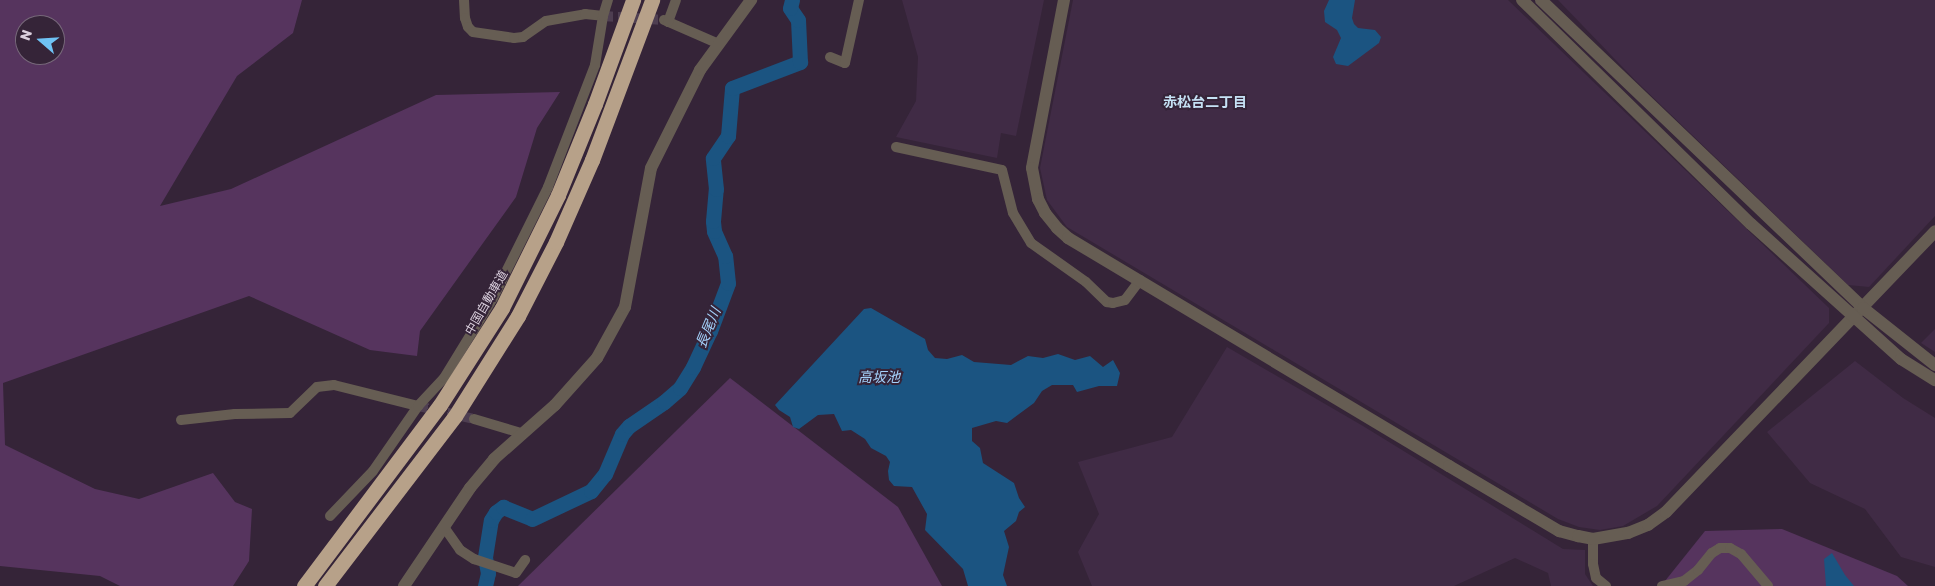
<!DOCTYPE html>
<meta charset="utf-8">
<style>
body{margin:0}
#map{position:relative;width:1935px;height:586px;overflow:hidden;background:#352438;font-family:Rubik,"Noto Sans JP",sans-serif}
div>[style]{position:absolute}
[style*='--x']{left:calc(var(--x)*1px);top:calc(var(--y)*1px);width:calc(var(--w)*1px);rotate:calc(var(--a)*1deg)}
.built>*{inset:0;background:#402b45}
.green>*{inset:0;background:#56345e}
.water>*{inset:0;background:#1b5481}
.river>*{height:15px;margin:-7.5px;padding:0 7.5px;transform-origin:7.5px;border-radius:7.5px;background:#1b5481}
.minor-tunnel>*{height:10px;margin-top:-5px;transform-origin:0;background:repeating-linear-gradient(90deg,#4e3e51 0 10px,transparent 0 15px)}
.minor>*{height:10px;margin:-5px;padding:0 5px;transform-origin:5px;border-radius:5px;background:#665d53}
.tertiary>*{height:12px;margin:-6px;padding:0 6px;transform-origin:6px;border-radius:6px;background:#665d53}
.motorway>*{height:15px;margin:-7.5px;padding:0 7.5px;transform-origin:7.5px;border-radius:7.5px;background:#b7a189}
span{translate:-50% -50%;white-space:nowrap;text-align:center;line-height:1.15;-webkit-text-stroke:4px #352438;paint-order:stroke}
.street-label{font-size:12px;color:#dacfdd}
.neighbourhood-label{font-size:14px;color:#c5e1f4;font-weight:700}
.water-label{font-size:14px;color:#a4d1fa;font-style:italic}
.north{position:absolute;left:15px;top:15px;width:50px;height:50px;box-sizing:border-box;background:#352438;border:1px solid #77687a;border-radius:50%;rotate:289deg;font-size:14px;font-weight:700;line-height:20px;text-align:center;color:#dacfdd}
.north::after{content:'';display:block;margin:auto;width:18px;height:22px;background:#6fc2f4;clip-path:polygon(50% 0,100% 100%,50% 72%,0 100%)}
</style>
<div id="map">
<div class="built">
<i style="clip-path:polygon(902px 0,1044px 0,1016px 136px,1001px 133px,997px 158px,896px 137px,916px 101px,918px 57px)"></i>
<i style="clip-path:polygon(1073px 0,1508px 0,1829px 308px,1829px 323px,1657px 506px,1623px 526px,1600px 530px,1579px 527px,1558px 519px,1067px 227px,1047px 200px,1040px 168px)"></i>
<i style="clip-path:polygon(1558px 0,1935px 0,1935px 216px,1869px 287px,1848px 285px,1635px 80px)"></i>
<i style="clip-path:polygon(1935px 329px,1935px 352px,1921px 343px)"></i>
<i style="clip-path:polygon(1227px 347px,1363px 426px,1563px 549px,1585px 550px,1585px 574px,1593px 586px,1551px 586px,1548px 573px,1515px 558px,1454px 586px,1092px 586px,1078px 552px,1099px 514px,1078px 462px,1172px 437px)"></i>
<i style="clip-path:polygon(1855px 361px,1903px 398px,1935px 418px,1935px 567px,1901px 557px,1865px 509px,1810px 483px,1767px 432px)"></i>
</div>
<div class="green">
<i style="clip-path:polygon(evenodd,0 0,302px 0,293px 33px,237px 76px,160px 206px,231px 189px,436px 95px,560px 92px,537px 128px,516px 197px,420px 331px,417px 356px,370px 350px,249px 296px,3px 383px,5px 445px,95px 489px,139px 499px,213px 473px,235px 502px,252px 509px,249px 561px,233px 586px,120px 586px,100px 576px,0 566px,0 0,25px 25px,55px 25px,55px 55px,25px 55px,25px 25px)"></i>
<i style="clip-path:polygon(730px 378px,898px 507px,942px 586px,518px 586px)"></i>
<i style="clip-path:polygon(1782px 529px,1897px 576px,1908px 586px,1661px 586px,1705px 531px)"></i>
</div>
<div class="water">
<i style="clip-path:polygon(1329px 0,1355px 0,1352px 18px,1354px 24px,1358px 28px,1375px 30px,1381px 37px,1379px 43px,1348px 66px,1336px 64px,1333px 57px,1341px 38px,1337px 30px,1325px 22px,1324px 11px)"></i>
<i style="clip-path:polygon(871px 308px,925px 339px,928px 350px,935px 358px,947px 359px,962px 355px,974px 362px,1011px 365px,1028px 356px,1043px 358px,1058px 354px,1075px 360px,1090px 356px,1103px 367px,1113px 360px,1120px 373px,1117px 386px,1099px 386px,1077px 392px,1073px 385px,1052px 385px,1042px 391px,1034px 403px,1007px 423px,996px 421px,972px 428px,972px 441px,980px 448px,983px 463px,1014px 483px,1019px 498px,1025px 507px,1019px 512px,1016px 521px,1004px 531px,1009px 547px,1003px 575px,1007px 586px,968px 586px,963px 569px,925px 530px,927px 514px,912px 487px,894px 486px,889px 480px,888px 471px,890px 462px,886px 456px,871px 448px,865px 439px,851px 430px,842px 431px,834px 414px,818px 415px,799px 429px,793px 427px,790px 417px,779px 410px,775px 405px,864px 309px)"></i>
<i style="clip-path:polygon(1832px 553px,1845px 575px,1854px 586px,1826px 586px,1824px 559px)"></i>
</div>
<div class="river">
<i style="--x:485;--y:586;--w:13;--a:-77"></i>
<i style="--x:488;--y:573;--w:16;--a:-101"></i>
<i style="--x:485;--y:557;--w:37;--a:-81"></i>
<i style="--x:491;--y:520;--w:9;--a:-58"></i>
<i style="--x:496;--y:512;--w:9;--a:-36"></i>
<i style="--x:503;--y:507;--w:31;--a:22"></i>
<i style="--x:532;--y:519;--w:65;--a:-25.4"></i>
<i style="--x:591;--y:491;--w:22;--a:-51"></i>
<i style="--x:605;--y:474;--w:43;--a:-67"></i>
<i style="--x:622;--y:434;--w:11;--a:-49"></i>
<i style="--x:629;--y:426;--w:42;--a:-34.4"></i>
<i style="--x:664;--y:402;--w:21;--a:-41"></i>
<i style="--x:680;--y:388;--w:25;--a:-58"></i>
<i style="--x:693;--y:367;--w:40;--a:-65"></i>
<i style="--x:710;--y:331;--w:51;--a:-69.4"></i>
<i style="--x:728;--y:283;--w:27;--a:-96"></i>
<i style="--x:725;--y:256;--w:27;--a:-114"></i>
<i style="--x:714;--y:231;--w:10;--a:-96"></i>
<i style="--x:713;--y:221;--w:32;--a:-85"></i>
<i style="--x:716;--y:189;--w:31;--a:-96"></i>
<i style="--x:713;--y:158;--w:27;--a:-56"></i>
<i style="--x:728;--y:136;--w:48;--a:-85.2"></i>
<i style="--x:732;--y:88;--w:73;--a:-20.9"></i>
<i style="--x:800;--y:62;--w:42;--a:-92.7"></i>
<i style="--x:798;--y:20;--w:14;--a:-124"></i>
<i style="--x:790;--y:8;--w:8;--a:-76"></i>
</div>
<div class="minor-tunnel">
<i style="--x:603;--y:16;--w:61;--a:3.8"></i>
<i style="--x:418;--y:406;--w:57;--a:13.1"></i>
</div>
<div class="minor">
<i style="--x:464;--y:0;--w:18;--a:87"></i>
<i style="--x:465;--y:18;--w:9;--a:72"></i>
<i style="--x:468;--y:27;--w:7;--a:45"></i>
<i style="--x:473;--y:32;--w:41;--a:8.3"></i>
<i style="--x:514;--y:38;--w:9;--a:-6"></i>
<i style="--x:523;--y:37;--w:28;--a:-35"></i>
<i style="--x:546;--y:21;--w:40;--a:-10"></i>
<i style="--x:585;--y:14;--w:18;--a:6"></i>
<i style="--x:664;--y:20;--w:60;--a:23.6"></i>
<i style="--x:668;--y:22;--w:23;--a:-70"></i>
<i style="--x:830;--y:57;--w:16;--a:22"></i>
<i style="--x:845;--y:63;--w:65;--a:-77.5"></i>
<i style="--x:896;--y:147;--w:108;--a:12.2"></i>
<i style="--x:1002;--y:170;--w:44;--a:75.7"></i>
<i style="--x:1013;--y:213;--w:35;--a:59"></i>
<i style="--x:1031;--y:243;--w:67;--a:35.3"></i>
<i style="--x:1086;--y:282;--w:29;--a:44"></i>
<i style="--x:1107;--y:302;--w:6;--a:9"></i>
<i style="--x:1113;--y:303;--w:12;--a:-14"></i>
<i style="--x:1125;--y:300;--w:25;--a:-53"></i>
<i style="--x:474;--y:419;--w:49;--a:16.6"></i>
<i style="--x:181;--y:420;--w:54;--a:-6.3"></i>
<i style="--x:235;--y:414;--w:55;--a:-1"></i>
<i style="--x:290;--y:413;--w:37;--a:-44"></i>
<i style="--x:317;--y:387;--w:17;--a:-7"></i>
<i style="--x:334;--y:385;--w:87;--a:14"></i>
<i style="--x:330;--y:516;--w:62;--a:-46.3"></i>
<i style="--x:373;--y:471;--w:79;--a:-55.3"></i>
<i style="--x:418;--y:406;--w:38;--a:-47"></i>
<i style="--x:444;--y:378;--w:94;--a:-58.5"></i>
<i style="--x:493;--y:298;--w:124;--a:-63.6"></i>
<i style="--x:548;--y:187;--w:131;--a:-68.9"></i>
<i style="--x:595;--y:65;--w:50;--a:-80.7"></i>
<i style="--x:603;--y:16;--w:17;--a:-73"></i>
<i style="--x:444;--y:527;--w:28;--a:55"></i>
<i style="--x:460;--y:550;--w:17;--a:33"></i>
<i style="--x:474;--y:559;--w:44;--a:18.4"></i>
<i style="--x:516;--y:573;--w:16;--a:-55"></i>
<i style="--x:1593;--y:539;--w:25;--a:90"></i>
<i style="--x:1593;--y:564;--w:14;--a:78"></i>
<i style="--x:1596;--y:578;--w:13;--a:39"></i>
<i style="--x:1662;--y:586;--w:23;--a:-13"></i>
<i style="--x:1684;--y:581;--w:18;--a:-38"></i>
<i style="--x:1698;--y:570;--w:22;--a:-51"></i>
<i style="--x:1712;--y:553;--w:9;--a:-32"></i>
<i style="--x:1720;--y:548;--w:10;--a:0"></i>
<i style="--x:1730;--y:548;--w:13;--a:29"></i>
<i style="--x:1741;--y:554;--w:42;--a:49.8"></i>
</div>
<div class="tertiary">
<i style="--x:1064;--y:0;--w:171;--a:100.8"></i>
<i style="--x:1032;--y:168;--w:32;--a:79"></i>
<i style="--x:1038;--y:199;--w:16;--a:63"></i>
<i style="--x:1045;--y:213;--w:19;--a:51"></i>
<i style="--x:1057;--y:228;--w:15;--a:42"></i>
<i style="--x:1068;--y:238;--w:444;--a:30.9"></i>
<i style="--x:1449;--y:466;--w:128;--a:30.6"></i>
<i style="--x:1559;--y:531;--w:20;--a:15"></i>
<i style="--x:1578;--y:536;--w:15;--a:11"></i>
<i style="--x:1593;--y:539;--w:36;--a:-10"></i>
<i style="--x:1628;--y:533;--w:22;--a:-22"></i>
<i style="--x:1648;--y:525;--w:22;--a:-36"></i>
<i style="--x:1666;--y:512;--w:389;--a:-46.2"></i>
<i style="--x:1522;--y:0;--w:320;--a:44.4"></i>
<i style="--x:1751;--y:224;--w:202;--a:42"></i>
<i style="--x:1901;--y:359;--w:40;--a:32"></i>
<i style="--x:1541;--y:0;--w:446;--a:43.7"></i>
<i style="--x:1863;--y:308;--w:92;--a:38.4"></i>
<i style="--x:404;--y:586;--w:118;--a:-56"></i>
<i style="--x:470;--y:488;--w:38;--a:-50"></i>
<i style="--x:494;--y:459;--w:81;--a:-41.5"></i>
<i style="--x:555;--y:405;--w:63;--a:-48.2"></i>
<i style="--x:597;--y:358;--w:58;--a:-61.2"></i>
<i style="--x:625;--y:307;--w:141;--a:-79.4"></i>
<i style="--x:651;--y:168;--w:110;--a:-63.4"></i>
<i style="--x:700;--y:70;--w:87;--a:-53.9"></i>
</div>
<div class="motorway">
<i style="--x:304;--y:586;--w:226;--a:-53.1"></i>
<i style="--x:440;--y:405;--w:115;--a:-57.4"></i>
<i style="--x:502;--y:308;--w:126;--a:-63.6"></i>
<i style="--x:558;--y:195;--w:98;--a:-67.9"></i>
<i style="--x:595;--y:104;--w:111;--a:-69.9"></i>
<i style="--x:325;--y:586;--w:214;--a:-52.6"></i>
<i style="--x:455;--y:416;--w:118;--a:-57.8"></i>
<i style="--x:518;--y:316;--w:83;--a:-62.8"></i>
<i style="--x:556;--y:242;--w:90;--a:-66.3"></i>
<i style="--x:592;--y:160;--w:171;--a:-69.4"></i>
</div>
<div class="street-label">
<span style="left:487px;top:303px;rotate:-60deg">中国自動車道</span>
</div>
<div class="neighbourhood-label">
<span style="left:1205px;top:103px">赤松台二丁目</span>
</div>
<div class="water-label">
<span style="left:709px;top:328px;rotate:-67deg">長尾川</span>
<span style="left:879px;top:378px">高坂池</span>
</div>
<div class="north">N</div>
</div>
